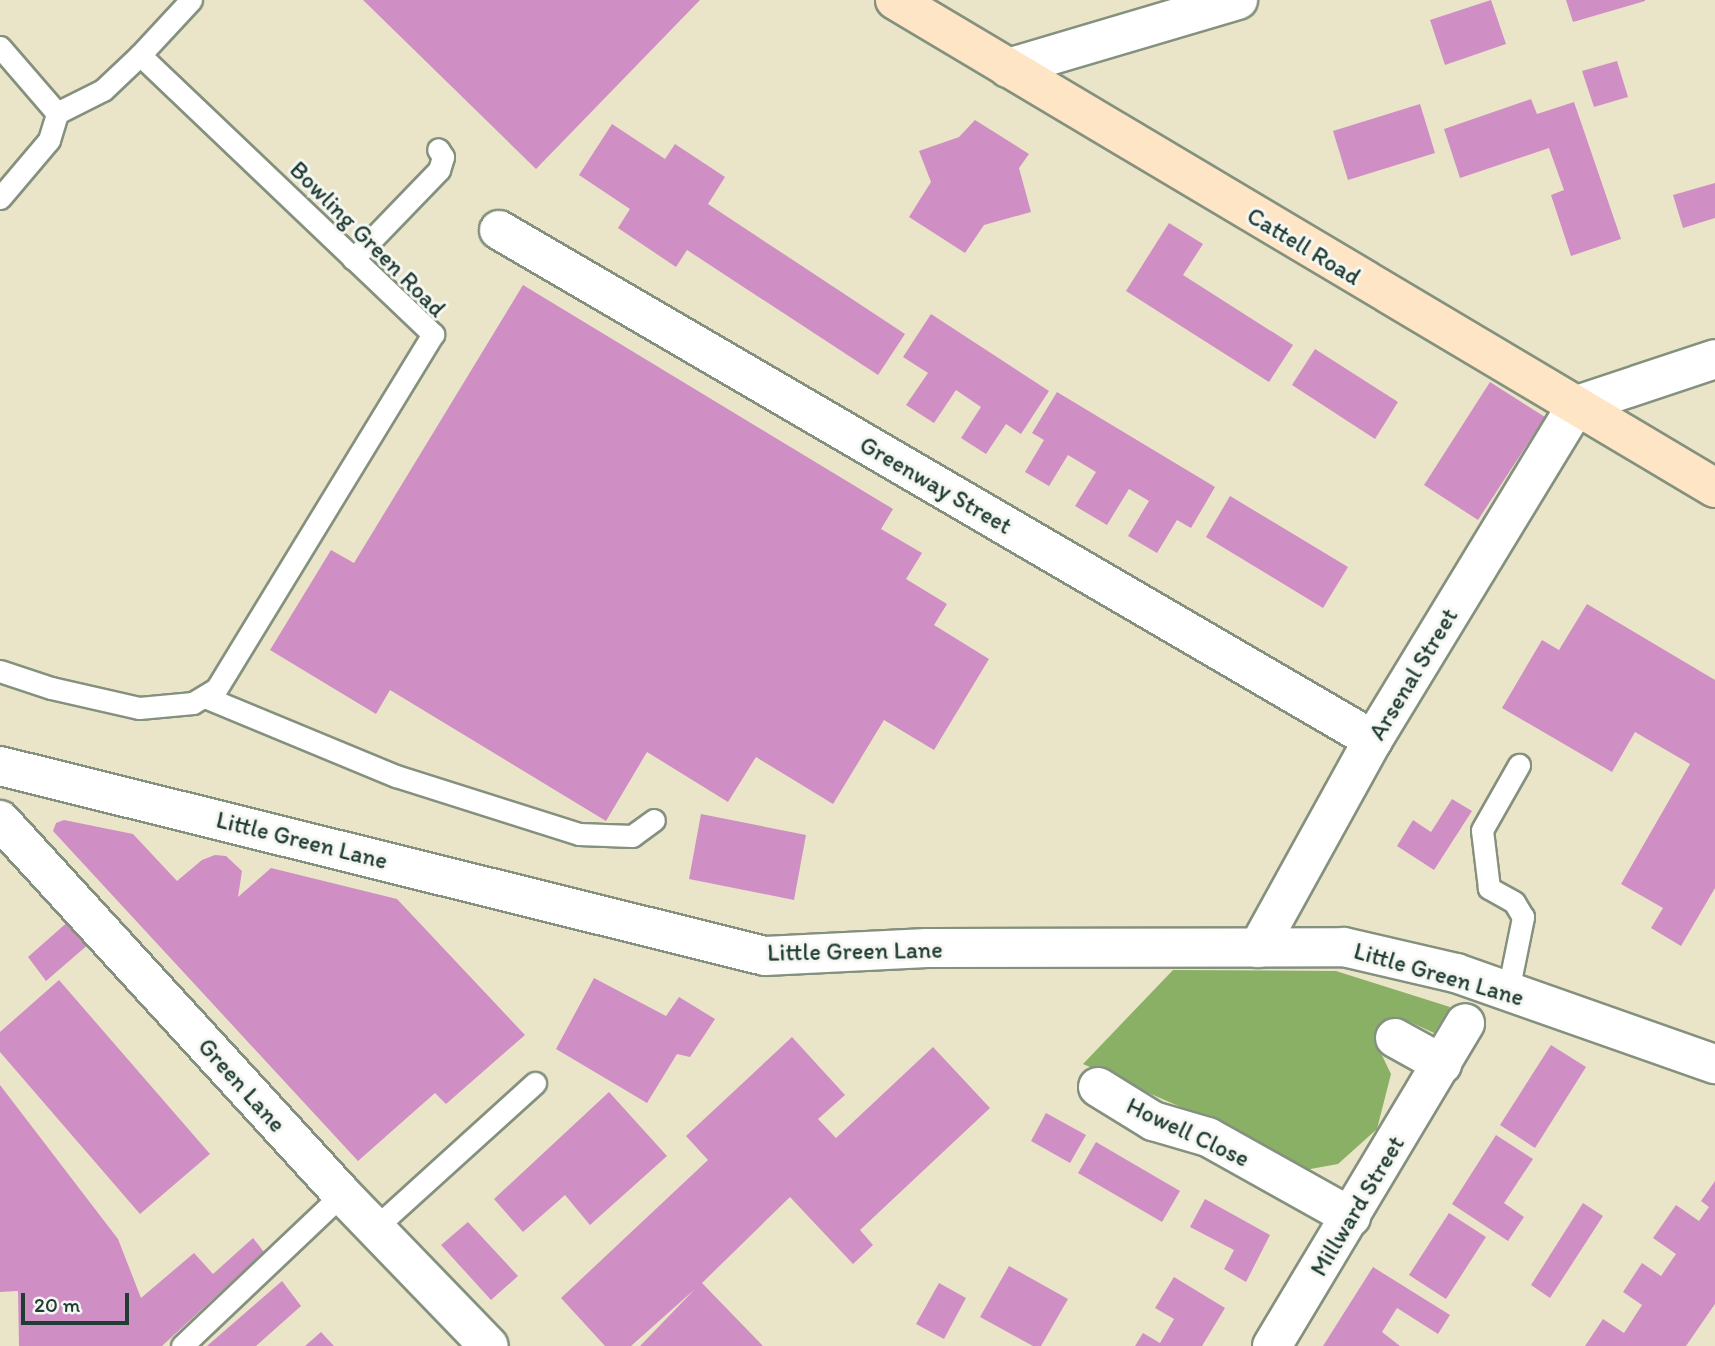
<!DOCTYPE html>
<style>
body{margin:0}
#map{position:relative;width:1715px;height:1346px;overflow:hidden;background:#eae5c8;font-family:Itim,sans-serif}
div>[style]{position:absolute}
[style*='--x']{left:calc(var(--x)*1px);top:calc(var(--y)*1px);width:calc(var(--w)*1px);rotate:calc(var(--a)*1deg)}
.forest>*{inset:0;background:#8ab065}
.building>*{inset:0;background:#cf8fc5}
.roads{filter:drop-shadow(2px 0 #84917e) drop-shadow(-2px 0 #84917e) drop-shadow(0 2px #84917e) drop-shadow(0 -2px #84917e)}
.lane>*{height:21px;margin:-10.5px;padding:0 10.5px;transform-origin:10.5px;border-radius:10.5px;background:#fff}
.street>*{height:38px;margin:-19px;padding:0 19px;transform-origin:19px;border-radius:19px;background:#fff}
.secondary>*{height:38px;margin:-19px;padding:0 19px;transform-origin:19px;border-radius:19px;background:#fee5c5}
span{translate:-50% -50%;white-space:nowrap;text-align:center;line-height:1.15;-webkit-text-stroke:6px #f6f6f2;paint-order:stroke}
.street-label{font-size:24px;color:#1f3d34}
.scale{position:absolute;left:21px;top:1293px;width:108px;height:32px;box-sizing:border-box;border:4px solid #1f3d34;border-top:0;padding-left:9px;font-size:21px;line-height:24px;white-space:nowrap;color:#1f3d34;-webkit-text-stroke:5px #f6f6f2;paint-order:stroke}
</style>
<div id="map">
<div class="forest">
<i style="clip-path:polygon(1173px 970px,1336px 971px,1450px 1007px,1434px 1033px,1406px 1020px,1376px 1043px,1391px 1074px,1377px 1129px,1338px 1164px,1305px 1170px,1244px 1135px,1083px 1064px)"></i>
</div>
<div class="building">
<i style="clip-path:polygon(363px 0,700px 0,536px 169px)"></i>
<i style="clip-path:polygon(1491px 0,1506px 44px,1445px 65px,1430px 20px)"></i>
<i style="clip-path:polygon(1566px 0,1645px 0,1645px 1px,1573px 22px)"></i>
<i style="clip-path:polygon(1617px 61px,1628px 97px,1594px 107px,1582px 71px)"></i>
<i style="clip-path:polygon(1531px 99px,1537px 114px,1574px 102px,1621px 239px,1571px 256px,1551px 195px,1564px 190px,1549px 148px,1460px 178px,1444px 129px)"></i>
<i style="clip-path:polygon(1420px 104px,1435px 153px,1348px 180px,1333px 131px)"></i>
<i style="clip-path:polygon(975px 120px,1029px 154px,1019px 168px,1031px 212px,984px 225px,965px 253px,909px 217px,931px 182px,919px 151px,959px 137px)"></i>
<i style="clip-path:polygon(612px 124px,665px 159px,675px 144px,725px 177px,708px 204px,905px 334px,878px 375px,687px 250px,676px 267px,618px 228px,630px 209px,579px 175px)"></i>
<i style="clip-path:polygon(1715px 183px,1715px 218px,1683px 228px,1673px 195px)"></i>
<i style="clip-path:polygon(1169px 223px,1203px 244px,1183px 275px,1293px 345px,1269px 382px,1126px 291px)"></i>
<i style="clip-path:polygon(523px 285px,893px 509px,881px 529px,922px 553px,906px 579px,947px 604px,934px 625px,989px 659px,934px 750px,884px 720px,833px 804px,756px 757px,728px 802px,647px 752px,606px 821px,390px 690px,376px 714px,270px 650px,331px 550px,354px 563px)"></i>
<i style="clip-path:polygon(931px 314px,1049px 391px,1021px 434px,1006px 424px,986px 454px,961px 438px,981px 407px,956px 390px,934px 423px,906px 405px,928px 373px,903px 357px)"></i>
<i style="clip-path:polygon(1315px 349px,1398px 402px,1375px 439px,1292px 385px)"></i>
<i style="clip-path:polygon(1490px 382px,1545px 417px,1478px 520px,1424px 485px)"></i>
<i style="clip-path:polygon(1057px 392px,1215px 487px,1191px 528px,1177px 520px,1157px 553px,1128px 536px,1149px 501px,1129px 489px,1107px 525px,1075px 506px,1096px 472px,1068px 455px,1049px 486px,1025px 472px,1044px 440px,1032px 433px)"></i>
<i style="clip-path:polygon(1230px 496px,1348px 567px,1323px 608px,1206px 537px)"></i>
<i style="clip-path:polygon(1587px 604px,1715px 680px,1715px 888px,1681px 946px,1651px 928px,1663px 908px,1621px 884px,1690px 764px,1635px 732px,1612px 772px,1502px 708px,1542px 640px,1559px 650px)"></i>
<i style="clip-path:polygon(1452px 799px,1472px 811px,1434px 870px,1397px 846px,1413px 820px,1431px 832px)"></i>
<i style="clip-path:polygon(701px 814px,806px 835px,794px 900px,689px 879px)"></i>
<i style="clip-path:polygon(64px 820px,133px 834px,177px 881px,202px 860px,215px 855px,226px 856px,242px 871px,238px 897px,271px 868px,397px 899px,525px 1035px,446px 1104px,435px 1093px,358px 1161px,53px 831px,56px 823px)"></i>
<i style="clip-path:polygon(71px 919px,90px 943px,46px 981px,28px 957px)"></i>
<i style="clip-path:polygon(594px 978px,666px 1016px,679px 997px,715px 1019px,690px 1057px,677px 1054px,647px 1103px,556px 1049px)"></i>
<i style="clip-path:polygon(59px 980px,210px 1154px,140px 1214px,0 1052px,0 1032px)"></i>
<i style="clip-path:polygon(792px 1037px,845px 1095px,818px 1119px,836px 1138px,933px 1047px,990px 1108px,860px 1230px,873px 1245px,853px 1264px,790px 1197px,702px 1283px,763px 1346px,640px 1346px,695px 1289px,631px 1346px,605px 1346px,561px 1298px,708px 1160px,686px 1136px)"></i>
<i style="clip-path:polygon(1551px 1045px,1586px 1067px,1535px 1148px,1500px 1125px)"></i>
<i style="clip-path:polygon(0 1085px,118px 1239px,141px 1298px,194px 1253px,213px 1274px,253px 1238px,264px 1252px,162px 1346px,19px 1346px,18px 1291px,0 1292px)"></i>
<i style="clip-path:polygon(609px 1092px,667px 1156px,590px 1225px,565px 1195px,523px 1232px,494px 1199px)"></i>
<i style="clip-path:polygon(1046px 1113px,1086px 1135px,1070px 1163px,1031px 1141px)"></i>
<i style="clip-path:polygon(1496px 1135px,1533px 1159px,1504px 1203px,1524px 1217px,1508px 1241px,1452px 1204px)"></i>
<i style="clip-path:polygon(1096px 1142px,1180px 1191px,1162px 1222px,1078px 1173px)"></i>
<i style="clip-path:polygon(1715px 1181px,1715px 1304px,1686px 1346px,1585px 1346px,1603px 1319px,1624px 1333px,1642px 1305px,1623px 1292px,1642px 1263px,1661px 1276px,1676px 1254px,1653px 1238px,1676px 1205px,1699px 1221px,1709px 1207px,1701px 1201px)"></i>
<i style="clip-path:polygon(1205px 1199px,1270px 1235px,1246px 1282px,1224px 1269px,1234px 1250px,1190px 1227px)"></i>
<i style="clip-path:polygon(1583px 1203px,1603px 1216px,1550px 1298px,1531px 1285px)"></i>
<i style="clip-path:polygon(1449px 1213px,1486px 1237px,1446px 1299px,1409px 1275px)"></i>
<i style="clip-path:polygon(468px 1222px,518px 1276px,491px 1300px,441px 1245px)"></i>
<i style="clip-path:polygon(1009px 1266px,1068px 1299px,1041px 1346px,1033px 1346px,980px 1317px)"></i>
<i style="clip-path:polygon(1373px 1267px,1450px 1315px,1438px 1334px,1397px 1308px,1382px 1332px,1400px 1346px,1323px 1346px)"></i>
<i style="clip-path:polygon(1174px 1277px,1225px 1308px,1202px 1346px,1135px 1346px,1143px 1333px,1160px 1343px,1174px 1319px,1155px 1308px)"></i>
<i style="clip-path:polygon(282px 1281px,301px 1306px,256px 1346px,207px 1346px)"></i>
<i style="clip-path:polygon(939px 1283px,966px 1298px,944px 1339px,916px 1324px)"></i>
<i style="clip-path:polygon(321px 1332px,334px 1346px,305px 1346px)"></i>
</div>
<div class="roads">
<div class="lane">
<i style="--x:0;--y:47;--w:87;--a:49.2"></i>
<i style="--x:57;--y:113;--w:51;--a:-26.6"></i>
<i style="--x:103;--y:90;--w:51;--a:-43.4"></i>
<i style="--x:140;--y:55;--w:405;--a:43.6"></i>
<i style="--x:433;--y:334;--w:416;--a:121.4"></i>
<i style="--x:216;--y:689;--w:27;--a:149"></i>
<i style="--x:193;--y:703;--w:54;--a:174.7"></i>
<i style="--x:139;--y:708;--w:90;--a:-167.2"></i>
<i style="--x:51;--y:688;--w:54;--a:-161.6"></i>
<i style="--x:140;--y:55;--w:75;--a:-47.2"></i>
<i style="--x:0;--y:198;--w:76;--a:-49.8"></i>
<i style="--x:49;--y:140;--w:28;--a:-73"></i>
<i style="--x:353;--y:259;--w:124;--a:-46"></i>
<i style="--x:439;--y:170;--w:14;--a:-73"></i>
<i style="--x:443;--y:157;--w:9;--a:-122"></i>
<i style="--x:205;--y:697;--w:207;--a:22.5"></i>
<i style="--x:396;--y:776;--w:192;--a:17.6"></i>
<i style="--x:579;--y:834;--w:53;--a:2.2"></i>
<i style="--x:632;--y:836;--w:27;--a:-36"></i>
<i style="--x:1508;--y:991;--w:76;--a:-78.5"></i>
<i style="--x:1523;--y:917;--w:17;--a:-121"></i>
<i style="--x:1514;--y:902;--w:29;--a:-151"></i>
<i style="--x:1489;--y:888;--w:58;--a:-96.9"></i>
<i style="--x:1482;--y:830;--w:75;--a:-60.4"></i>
<i style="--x:375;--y:1228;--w:216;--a:-42.2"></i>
<i style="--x:182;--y:1346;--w:221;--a:-43.5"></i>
</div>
<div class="street">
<i style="--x:1008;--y:68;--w:240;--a:-16.5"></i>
<i style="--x:499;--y:230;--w:1012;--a:30.26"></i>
<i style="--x:0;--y:766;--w:788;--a:13.95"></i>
<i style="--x:765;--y:956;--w:162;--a:-2.8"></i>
<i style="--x:927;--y:948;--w:417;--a:-0.1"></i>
<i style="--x:1344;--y:947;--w:115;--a:13.1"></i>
<i style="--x:1456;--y:973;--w:275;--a:19.4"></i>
<i style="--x:0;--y:820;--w:507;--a:47.56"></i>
<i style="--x:342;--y:1194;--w:211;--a:46"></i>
<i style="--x:1258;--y:948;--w:238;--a:-61.1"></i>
<i style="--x:1373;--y:740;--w:392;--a:-58.7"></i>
<i style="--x:1577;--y:405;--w:145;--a:-18.4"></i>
<i style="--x:1395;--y:1038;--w:54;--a:29"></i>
<i style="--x:1098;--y:1087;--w:65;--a:31.7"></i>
<i style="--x:1153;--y:1121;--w:57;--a:16.2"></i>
<i style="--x:1208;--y:1137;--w:164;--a:29.2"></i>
<i style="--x:1272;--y:1346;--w:376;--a:-59.1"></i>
</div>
<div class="secondary">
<i style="--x:895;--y:0;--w:954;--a:30.76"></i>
</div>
</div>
<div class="street-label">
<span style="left:368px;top:239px;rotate:45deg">Bowling Green Road</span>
<span style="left:1304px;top:246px;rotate:31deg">Cattell Road</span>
<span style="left:936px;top:485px;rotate:30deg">Greenway Street</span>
<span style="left:1413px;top:674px;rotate:-59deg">Arsenal Street</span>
<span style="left:302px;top:840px;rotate:14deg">Little Green Lane</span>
<span style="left:855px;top:951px;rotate:-1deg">Little Green Lane</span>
<span style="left:1439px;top:974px;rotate:16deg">Little Green Lane</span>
<span style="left:242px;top:1085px;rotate:48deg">Green Lane</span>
<span style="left:1188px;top:1132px;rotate:25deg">Howell Close</span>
<span style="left:1357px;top:1206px;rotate:-59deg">Millward Street</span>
</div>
<div class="scale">20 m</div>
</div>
